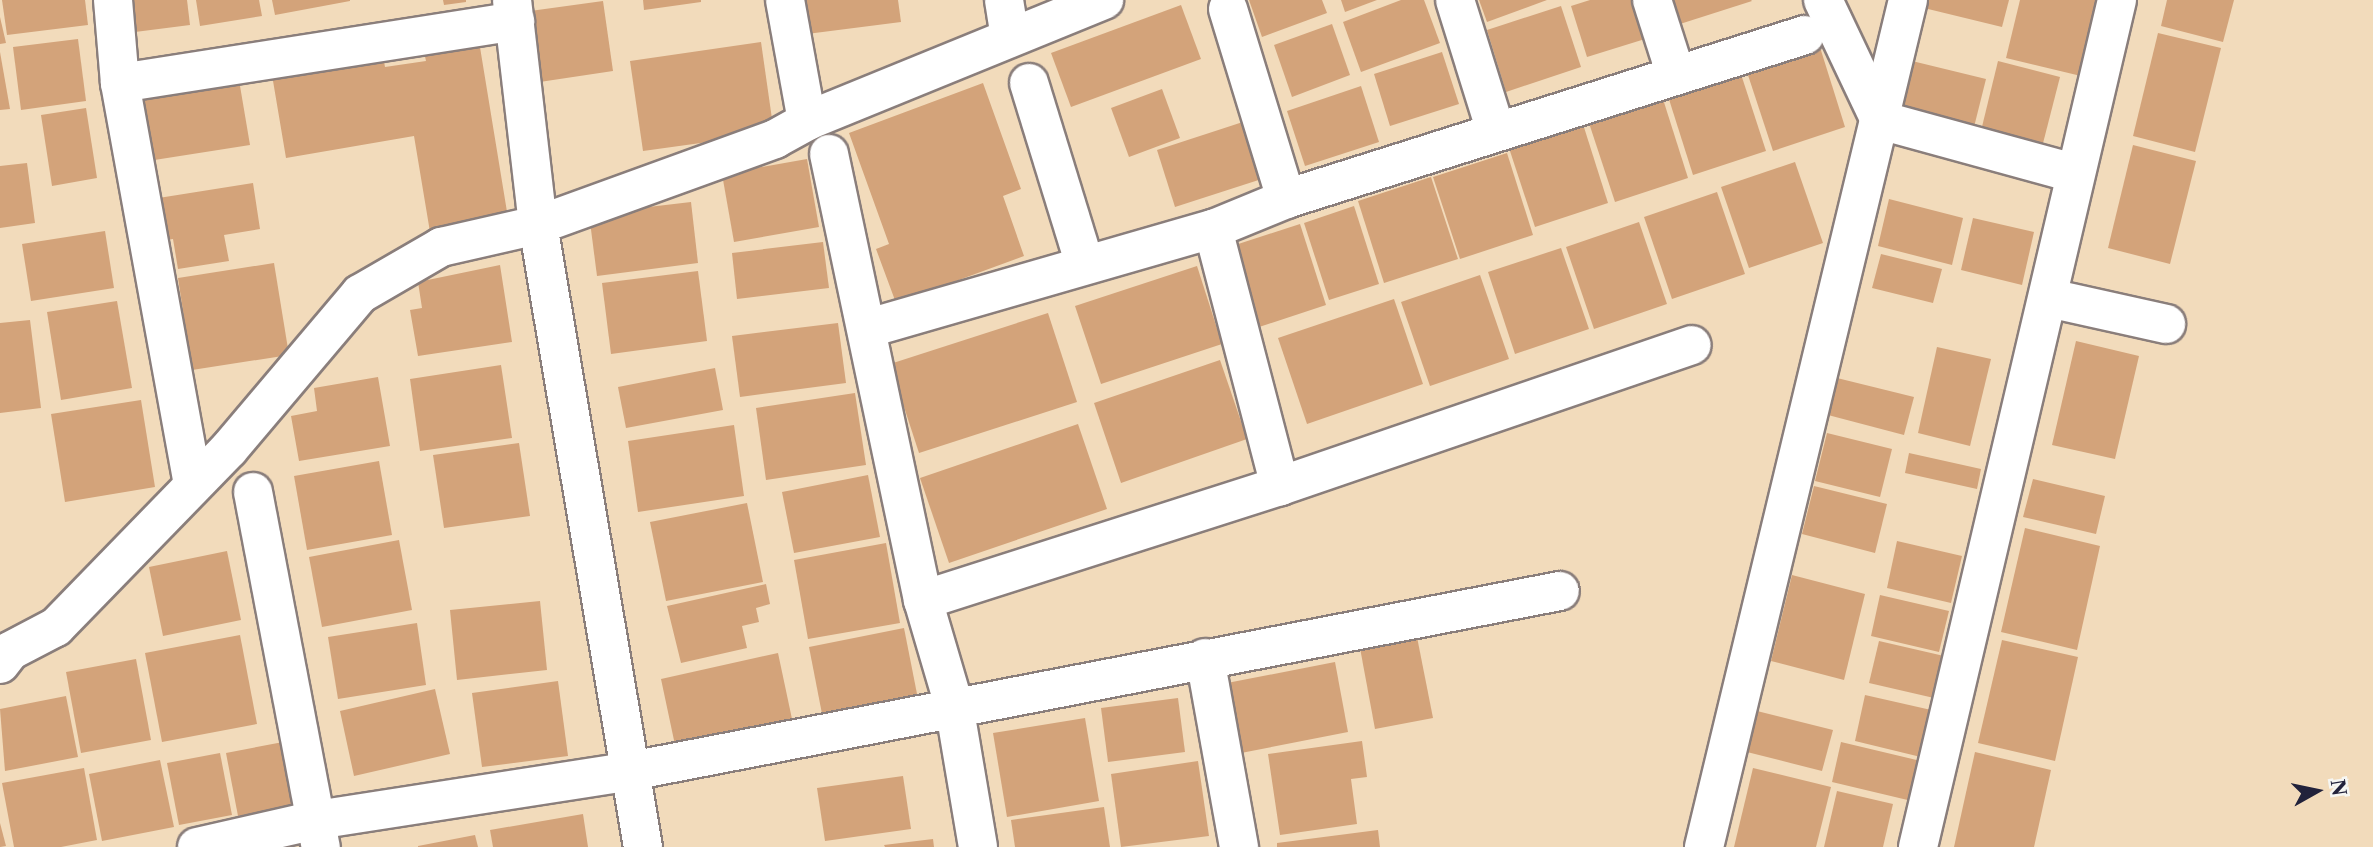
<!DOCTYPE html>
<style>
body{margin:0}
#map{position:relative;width:2373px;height:847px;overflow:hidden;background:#f2dbbb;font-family:"Libre Caslon Text",serif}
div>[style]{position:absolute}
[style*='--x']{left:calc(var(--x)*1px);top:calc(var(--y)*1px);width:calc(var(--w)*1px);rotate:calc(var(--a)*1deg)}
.building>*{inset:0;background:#d3a37a}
.roads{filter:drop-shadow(2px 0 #8a7e7b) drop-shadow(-2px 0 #8a7e7b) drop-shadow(0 2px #8a7e7b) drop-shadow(0 -2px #8a7e7b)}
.minor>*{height:38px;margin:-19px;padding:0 19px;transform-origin:19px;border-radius:19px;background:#fff}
span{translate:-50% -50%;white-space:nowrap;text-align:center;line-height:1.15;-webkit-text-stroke:7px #f6f6f2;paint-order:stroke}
.north{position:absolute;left:2282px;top:756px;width:70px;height:70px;-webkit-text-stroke:5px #f6f6f2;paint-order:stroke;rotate:81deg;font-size:19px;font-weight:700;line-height:28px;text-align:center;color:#22223b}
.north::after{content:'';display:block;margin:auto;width:24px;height:32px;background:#22223b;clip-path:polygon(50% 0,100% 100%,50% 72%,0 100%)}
</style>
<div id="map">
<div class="building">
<i style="clip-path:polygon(2px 0,85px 0,88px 25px,7px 35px)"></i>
<i style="clip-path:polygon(131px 0,187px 0,190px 25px,135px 32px)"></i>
<i style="clip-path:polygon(196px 0,259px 0,262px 16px,200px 26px)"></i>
<i style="clip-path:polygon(272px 0,350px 0,350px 1px,275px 15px)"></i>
<i style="clip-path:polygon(443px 0,466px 0,466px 2px,444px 5px)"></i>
<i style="clip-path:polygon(643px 0,701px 0,701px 2px,644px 10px)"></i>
<i style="clip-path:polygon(794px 0,898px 0,901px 22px,799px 35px)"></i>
<i style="clip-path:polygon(1249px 0,1322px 0,1327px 13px,1262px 37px)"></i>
<i style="clip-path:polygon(1341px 0,1377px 0,1345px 12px)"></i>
<i style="clip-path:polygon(1401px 0,1424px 0,1440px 43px,1361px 72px,1343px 22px)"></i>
<i style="clip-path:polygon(1479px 0,1547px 0,1487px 22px)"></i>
<i style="clip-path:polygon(1590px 0,1632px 0,1645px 39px,1587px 57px,1571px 6px)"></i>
<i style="clip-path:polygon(1673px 0,1751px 0,1752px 1px,1680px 24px)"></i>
<i style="clip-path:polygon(1926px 0,2009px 0,2002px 27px,1924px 8px)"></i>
<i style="clip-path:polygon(2020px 0,2100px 0,2081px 76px,2006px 58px)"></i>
<i style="clip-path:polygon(2167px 0,2234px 0,2223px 42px,2161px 26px)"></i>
<i style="clip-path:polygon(603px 1px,613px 71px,533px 83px,523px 12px)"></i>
<i style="clip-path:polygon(1181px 5px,1201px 59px,1071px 107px,1051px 53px)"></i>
<i style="clip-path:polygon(1561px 6px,1581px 67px,1506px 92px,1487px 30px)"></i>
<i style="clip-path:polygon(0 17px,6px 43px,0 44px)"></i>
<i style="clip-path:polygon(1332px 24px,1350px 75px,1292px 97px,1274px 45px)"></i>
<i style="clip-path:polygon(2158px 33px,2221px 48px,2195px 152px,2133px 136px)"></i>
<i style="clip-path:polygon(478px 35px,509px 224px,431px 238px,414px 136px,286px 158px,271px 69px,382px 50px,385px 67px,426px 61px,422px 43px)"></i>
<i style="clip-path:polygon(78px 39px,86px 101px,21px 110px,13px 47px)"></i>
<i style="clip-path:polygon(761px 42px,774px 133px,643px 151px,630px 61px)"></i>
<i style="clip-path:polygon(1819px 44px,1845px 127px,1773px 151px,1746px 69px)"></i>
<i style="clip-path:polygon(0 52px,10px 109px,0 110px)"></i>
<i style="clip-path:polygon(1442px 52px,1459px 104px,1390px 126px,1374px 74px)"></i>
<i style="clip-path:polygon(1908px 60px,1986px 79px,1973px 131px,1896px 111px)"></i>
<i style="clip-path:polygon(1998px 61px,2060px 77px,2041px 151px,1980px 135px)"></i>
<i style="clip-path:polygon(1739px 68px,1766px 151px,1693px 175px,1667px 93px)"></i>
<i style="clip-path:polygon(239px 80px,250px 145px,148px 161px,138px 96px)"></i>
<i style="clip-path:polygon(983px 83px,1021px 189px,1003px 196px,1024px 256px,896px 303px,876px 249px,889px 244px,849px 133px)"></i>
<i style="clip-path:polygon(1361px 86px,1379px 142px,1305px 166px,1287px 111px)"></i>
<i style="clip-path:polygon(1162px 89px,1180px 138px,1129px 157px,1111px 108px)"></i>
<i style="clip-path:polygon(1662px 96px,1688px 178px,1615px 202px,1588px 120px)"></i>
<i style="clip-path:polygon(86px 108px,97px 178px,52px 186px,41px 115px)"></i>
<i style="clip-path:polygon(1252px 119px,1271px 176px,1175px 207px,1157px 150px)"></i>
<i style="clip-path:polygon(1582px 121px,1608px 203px,1535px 227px,1508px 145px)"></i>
<i style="clip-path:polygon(2133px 145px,2196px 161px,2170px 264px,2108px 248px)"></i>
<i style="clip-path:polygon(1507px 153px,1533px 235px,1460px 259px,1433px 177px)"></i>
<i style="clip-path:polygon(807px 159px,819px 227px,734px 242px,722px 174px)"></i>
<i style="clip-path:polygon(1795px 162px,1823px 243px,1749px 268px,1721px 187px)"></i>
<i style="clip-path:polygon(27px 163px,35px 223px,0 228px,0 166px)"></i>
<i style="clip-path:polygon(1431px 177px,1458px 259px,1384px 283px,1358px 201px)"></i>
<i style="clip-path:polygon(253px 183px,260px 229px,224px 235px,229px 261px,178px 269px,173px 239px,153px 242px,146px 200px)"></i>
<i style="clip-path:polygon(1717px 192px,1745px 274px,1672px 299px,1644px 217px)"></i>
<i style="clip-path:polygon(1889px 199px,1963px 218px,1952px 265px,1878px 246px)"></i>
<i style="clip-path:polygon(691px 202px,698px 263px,597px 276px,589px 214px)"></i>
<i style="clip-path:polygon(1354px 206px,1379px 284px,1329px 300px,1304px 223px)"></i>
<i style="clip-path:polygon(1973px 218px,2034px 232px,2022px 285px,1961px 270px)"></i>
<i style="clip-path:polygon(1639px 222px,1667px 304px,1594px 329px,1566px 247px)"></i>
<i style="clip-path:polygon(1300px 224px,1326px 305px,1253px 329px,1226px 248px)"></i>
<i style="clip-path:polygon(105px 231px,114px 288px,31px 301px,22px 244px)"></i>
<i style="clip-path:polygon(823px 242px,829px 288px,737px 299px,732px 253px)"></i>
<i style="clip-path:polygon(1561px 248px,1589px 329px,1515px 354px,1488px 272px)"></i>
<i style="clip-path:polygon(1881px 254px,1942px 269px,1933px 303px,1872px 288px)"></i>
<i style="clip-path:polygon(274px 263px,289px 355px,192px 370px,178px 278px)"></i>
<i style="clip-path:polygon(500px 265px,512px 342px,418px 356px,410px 310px,422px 308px,418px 282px)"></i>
<i style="clip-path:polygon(1197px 266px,1222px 344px,1101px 384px,1075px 306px)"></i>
<i style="clip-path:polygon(698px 271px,707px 341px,611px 354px,602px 283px)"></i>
<i style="clip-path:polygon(1480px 275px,1509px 359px,1430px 386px,1401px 302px)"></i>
<i style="clip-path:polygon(1394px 299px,1423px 384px,1307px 424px,1278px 338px)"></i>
<i style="clip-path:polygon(117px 301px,132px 388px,61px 400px,47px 312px)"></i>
<i style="clip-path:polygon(1048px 313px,1077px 402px,919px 453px,890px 364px)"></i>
<i style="clip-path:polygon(30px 320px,41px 408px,0 413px,0 323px)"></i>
<i style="clip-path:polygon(838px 323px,846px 383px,740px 397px,732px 336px)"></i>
<i style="clip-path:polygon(2076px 341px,2139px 356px,2115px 459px,2052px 445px)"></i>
<i style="clip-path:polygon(1937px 347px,1991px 359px,1970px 446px,1918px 433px)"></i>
<i style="clip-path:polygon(1220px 360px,1247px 439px,1121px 483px,1094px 403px)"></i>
<i style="clip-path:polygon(501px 365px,512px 438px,420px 451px,410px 379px)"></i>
<i style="clip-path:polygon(715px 368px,723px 410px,626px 428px,618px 387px)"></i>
<i style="clip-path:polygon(378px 377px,390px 446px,299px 461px,291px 416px,317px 411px,314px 388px)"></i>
<i style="clip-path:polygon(1837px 378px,1914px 397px,1904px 435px,1828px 415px)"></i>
<i style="clip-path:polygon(855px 393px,866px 465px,766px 480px,756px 408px)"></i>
<i style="clip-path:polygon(141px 400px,155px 487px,65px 502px,51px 414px)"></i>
<i style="clip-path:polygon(1078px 424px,1107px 509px,949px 563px,920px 478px)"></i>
<i style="clip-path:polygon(734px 425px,744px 496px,638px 512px,628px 441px)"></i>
<i style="clip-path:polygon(1827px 433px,1892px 449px,1880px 497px,1815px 481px)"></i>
<i style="clip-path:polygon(519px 443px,530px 516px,444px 528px,433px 455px)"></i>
<i style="clip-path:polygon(1909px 453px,1981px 469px,1977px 489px,1905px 473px)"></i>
<i style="clip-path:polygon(379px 461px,392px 535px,307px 550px,294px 476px)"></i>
<i style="clip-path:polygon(868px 475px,880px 537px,794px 553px,782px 492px)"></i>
<i style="clip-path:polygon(2033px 479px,2105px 496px,2096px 534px,2023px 517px)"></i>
<i style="clip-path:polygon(1814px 486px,1887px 504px,1875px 553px,1802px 534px)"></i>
<i style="clip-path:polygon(747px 503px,763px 582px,666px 601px,650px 522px)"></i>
<i style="clip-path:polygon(2025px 528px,2100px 546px,2077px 650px,2001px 632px)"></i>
<i style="clip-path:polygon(399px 540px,412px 610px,322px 627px,309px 557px)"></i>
<i style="clip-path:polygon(1897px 541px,1962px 556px,1951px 603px,1887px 588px)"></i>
<i style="clip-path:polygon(886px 543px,900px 623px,808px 639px,794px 560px)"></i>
<i style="clip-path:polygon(227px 551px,241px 620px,163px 636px,149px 567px)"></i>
<i style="clip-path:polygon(1792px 575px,1865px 594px,1844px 680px,1771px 661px)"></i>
<i style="clip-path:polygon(766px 584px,770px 604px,756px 608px,759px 622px,742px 626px,747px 648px,681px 663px,667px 606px)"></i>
<i style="clip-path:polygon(1880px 595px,1949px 611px,1939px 652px,1871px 636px)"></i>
<i style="clip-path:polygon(540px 601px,547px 670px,457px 680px,450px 610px)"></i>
<i style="clip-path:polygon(417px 623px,426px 685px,338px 699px,328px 637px)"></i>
<i style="clip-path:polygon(904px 628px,918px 699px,823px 719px,809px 647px)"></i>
<i style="clip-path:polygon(240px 635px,257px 724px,162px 742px,145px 653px)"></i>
<i style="clip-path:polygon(1417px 637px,1433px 718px,1375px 729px,1360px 648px)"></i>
<i style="clip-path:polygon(2002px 640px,2078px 657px,2055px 761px,1978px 743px)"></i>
<i style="clip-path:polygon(1879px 641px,1944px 656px,1934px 698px,1869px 683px)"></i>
<i style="clip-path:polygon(778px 653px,792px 719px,675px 745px,661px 679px)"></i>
<i style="clip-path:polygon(136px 659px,151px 740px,81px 753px,66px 672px)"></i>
<i style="clip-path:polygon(1335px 662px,1348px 732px,1241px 753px,1227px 683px)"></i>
<i style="clip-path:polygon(558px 681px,568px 756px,482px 767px,472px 693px)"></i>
<i style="clip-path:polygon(435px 689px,450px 754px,354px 776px,340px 711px)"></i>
<i style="clip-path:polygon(1865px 695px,1940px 712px,1929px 759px,1855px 741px)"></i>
<i style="clip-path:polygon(66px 696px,78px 757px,5px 771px,0 709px)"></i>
<i style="clip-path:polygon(1178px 698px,1185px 752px,1108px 762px,1101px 708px)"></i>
<i style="clip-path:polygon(1753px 710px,1833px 730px,1822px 771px,1743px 751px)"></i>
<i style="clip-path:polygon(1085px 718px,1099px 801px,1007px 817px,993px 733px)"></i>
<i style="clip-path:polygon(1362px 741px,1367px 777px,1351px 779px,1357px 824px,1280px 835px,1268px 754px)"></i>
<i style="clip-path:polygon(283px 742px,295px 805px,238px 816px,226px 753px)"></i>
<i style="clip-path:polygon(1841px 742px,1925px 762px,1916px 802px,1832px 782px)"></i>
<i style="clip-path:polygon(1975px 752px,2051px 770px,2034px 847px,1954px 847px)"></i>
<i style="clip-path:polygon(220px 753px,232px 815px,179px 825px,167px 763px)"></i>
<i style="clip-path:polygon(160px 760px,174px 827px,102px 841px,89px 774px)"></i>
<i style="clip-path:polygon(1198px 761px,1209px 836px,1121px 847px,1111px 774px)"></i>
<i style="clip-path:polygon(84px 768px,97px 840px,61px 847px,14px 847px,2px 783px)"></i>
<i style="clip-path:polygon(1753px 768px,1831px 787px,1816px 847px,1734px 847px)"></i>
<i style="clip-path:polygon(903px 776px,911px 829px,825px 841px,817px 788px)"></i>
<i style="clip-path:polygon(1837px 791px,1893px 804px,1883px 847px,1824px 847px)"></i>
<i style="clip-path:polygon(1104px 807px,1110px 847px,1015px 847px,1011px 820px)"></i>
<i style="clip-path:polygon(583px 814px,588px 847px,493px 847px,490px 830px)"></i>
<i style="clip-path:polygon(0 823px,6px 846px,0 847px)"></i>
<i style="clip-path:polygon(1378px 830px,1380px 847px,1277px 847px,1277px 843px)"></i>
<i style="clip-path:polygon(475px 835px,478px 847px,418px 847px,418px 846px)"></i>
<i style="clip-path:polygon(933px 839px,934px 847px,885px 847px,884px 845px)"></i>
</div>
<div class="roads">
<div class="minor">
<i style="--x:113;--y:0;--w:83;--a:85.2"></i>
<i style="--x:120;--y:83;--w:407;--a:79.7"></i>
<i style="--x:512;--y:0;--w:226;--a:83.4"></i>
<i style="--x:538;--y:225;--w:631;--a:80.42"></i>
<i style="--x:785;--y:0;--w:123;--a:79.7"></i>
<i style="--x:1004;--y:0;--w:36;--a:81"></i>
<i style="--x:1455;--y:0;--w:138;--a:72.7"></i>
<i style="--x:1652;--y:0;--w:79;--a:72.3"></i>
<i style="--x:1823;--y:0;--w:133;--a:64.6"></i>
<i style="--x:1880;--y:120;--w:201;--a:15.3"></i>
<i style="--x:1228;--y:9;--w:199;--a:73"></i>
<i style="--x:120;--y:83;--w:400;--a:-8.9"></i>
<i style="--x:1029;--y:83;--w:190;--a:72.9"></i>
<i style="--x:829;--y:154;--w:456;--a:78.1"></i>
<i style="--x:923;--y:600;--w:109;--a:73.6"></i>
<i style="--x:954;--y:705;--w:144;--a:80.4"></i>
<i style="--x:1213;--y:229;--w:266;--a:75.4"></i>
<i style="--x:2049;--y:298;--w:120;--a:12.5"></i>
<i style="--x:869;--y:328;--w:358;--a:-16.1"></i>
<i style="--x:1213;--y:229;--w:79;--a:-22.3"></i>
<i style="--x:1286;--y:199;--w:544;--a:-17.54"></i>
<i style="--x:253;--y:492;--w:361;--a:79.2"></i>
<i style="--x:923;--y:600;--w:375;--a:-17.7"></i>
<i style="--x:1280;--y:486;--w:435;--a:-18.9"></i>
<i style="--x:1205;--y:658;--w:192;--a:79.8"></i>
<i style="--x:0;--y:664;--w:16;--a:-52"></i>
<i style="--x:10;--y:651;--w:52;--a:-27.6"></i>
<i style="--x:56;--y:627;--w:248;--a:-45.8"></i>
<i style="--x:229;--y:449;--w:203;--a:-49.8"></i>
<i style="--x:360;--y:294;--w:94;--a:-30.1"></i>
<i style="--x:441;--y:247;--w:99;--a:-12.8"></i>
<i style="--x:538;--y:225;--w:252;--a:-19.9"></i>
<i style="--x:775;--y:139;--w:37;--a:-29"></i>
<i style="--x:807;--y:121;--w:321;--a:-22.2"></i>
<i style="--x:197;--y:847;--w:122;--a:-12.8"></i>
<i style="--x:316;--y:820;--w:319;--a:-8.8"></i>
<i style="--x:631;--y:771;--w:946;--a:-10.97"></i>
<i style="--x:1704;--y:847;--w:871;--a:-76.46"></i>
<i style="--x:1918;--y:847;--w:870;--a:-76.78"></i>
</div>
</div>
<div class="north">N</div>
</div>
